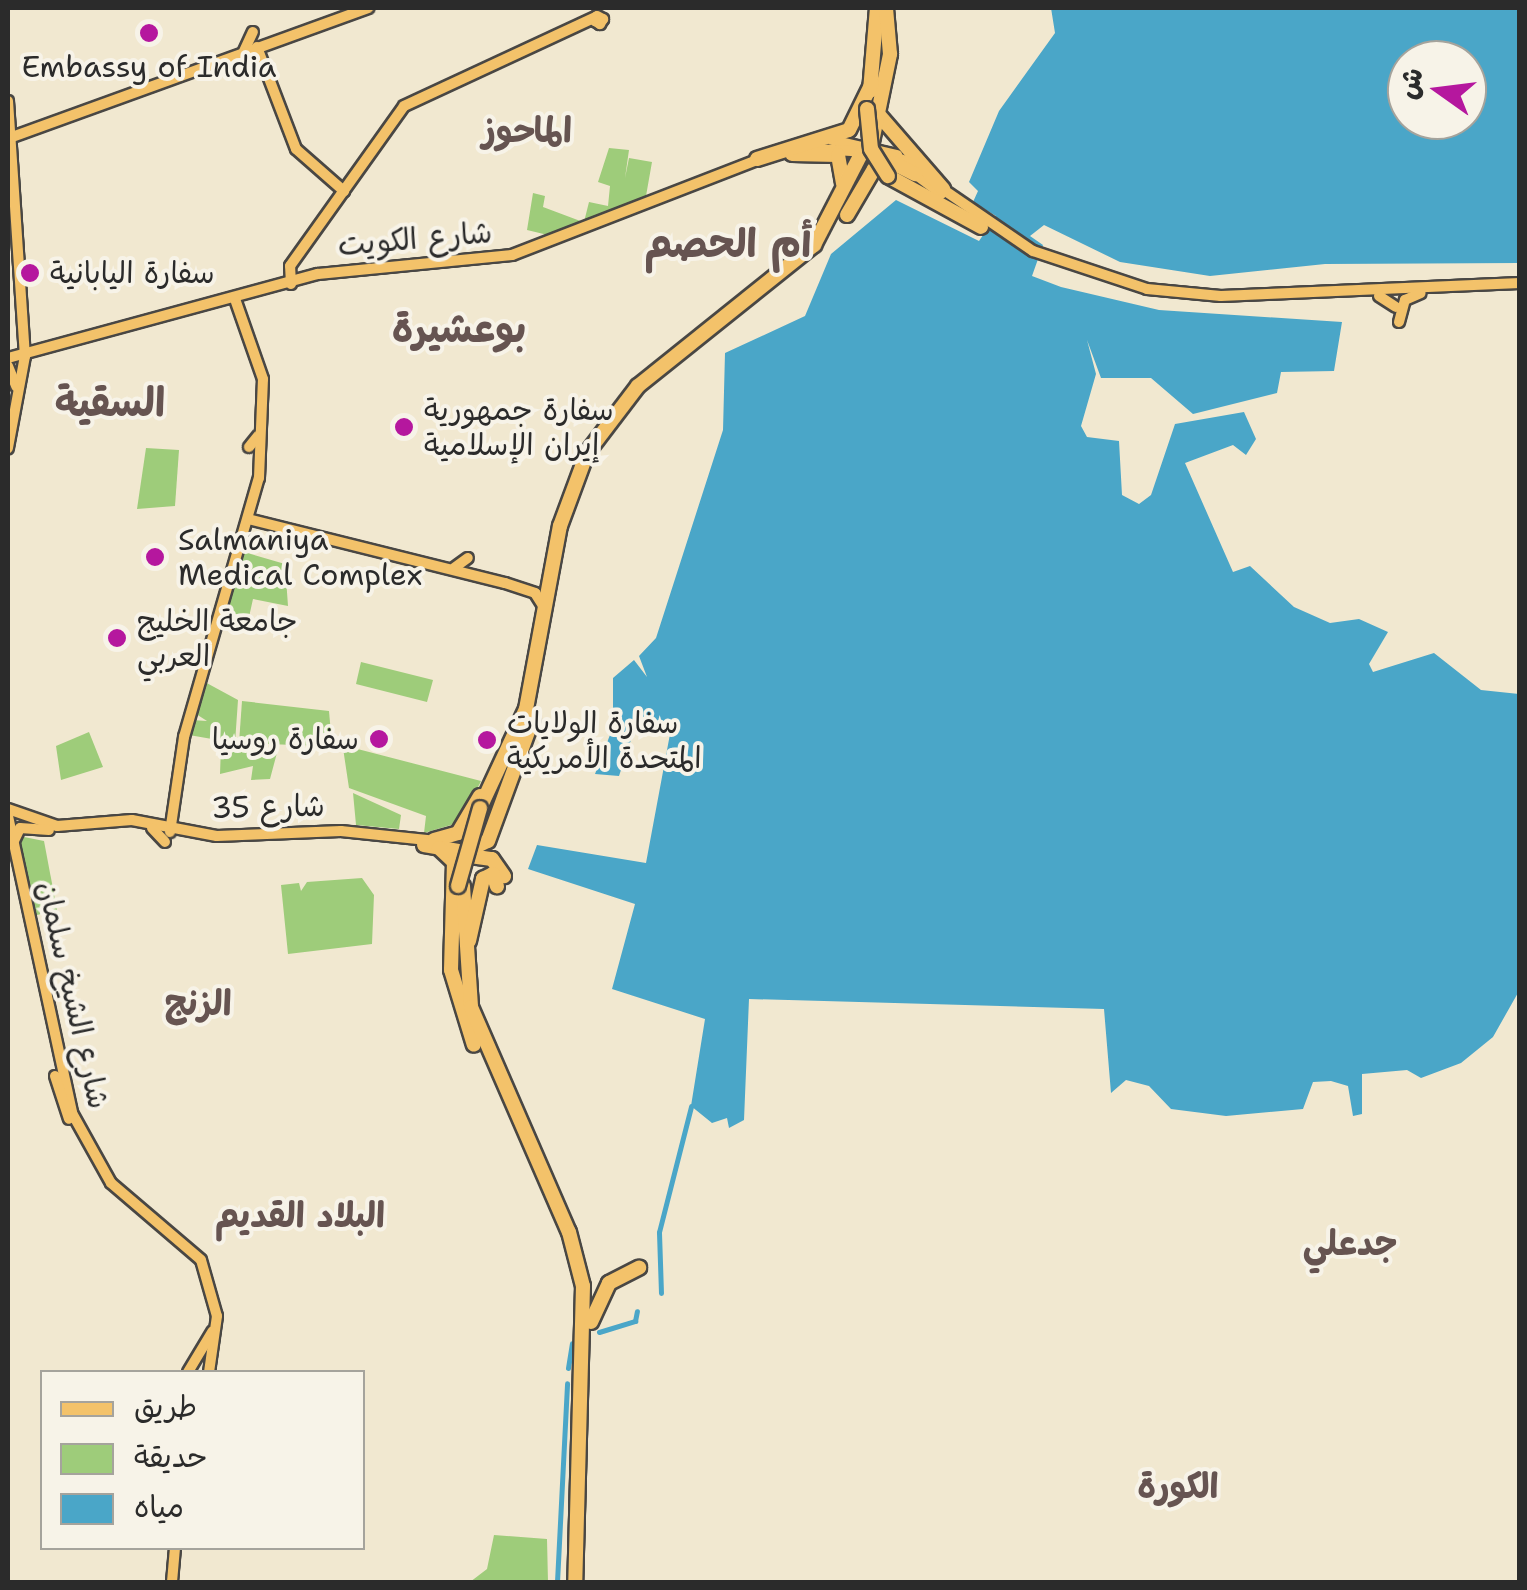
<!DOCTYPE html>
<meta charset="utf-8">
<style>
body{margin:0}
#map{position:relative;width:1527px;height:1590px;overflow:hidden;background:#f1e8d0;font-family:"Shantell Sans","Playpen Sans Arabic",sans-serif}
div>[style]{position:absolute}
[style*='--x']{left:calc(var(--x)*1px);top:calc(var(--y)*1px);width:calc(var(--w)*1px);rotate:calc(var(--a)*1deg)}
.green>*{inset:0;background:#9ecc7a}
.water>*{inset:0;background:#4aa6c8}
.canal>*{height:5px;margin:-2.5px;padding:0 2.5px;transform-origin:2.5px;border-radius:2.5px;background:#4aa6c8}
.roads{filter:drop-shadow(2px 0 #494744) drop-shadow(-2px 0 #494744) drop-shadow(0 2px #494744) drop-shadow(0 -2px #494744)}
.major>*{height:10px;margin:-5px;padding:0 5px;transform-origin:5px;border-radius:5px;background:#f3c26a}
.highway>*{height:14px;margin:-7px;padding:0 7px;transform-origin:7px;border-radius:7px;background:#f3c26a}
.bridges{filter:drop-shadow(2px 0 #494744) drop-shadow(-2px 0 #494744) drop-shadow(0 2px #494744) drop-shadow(0 -2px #494744)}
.highway-bridge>*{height:14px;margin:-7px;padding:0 7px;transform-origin:7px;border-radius:7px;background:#f3c26a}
.dots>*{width:28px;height:28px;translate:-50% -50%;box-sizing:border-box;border:5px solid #f7f3e8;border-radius:50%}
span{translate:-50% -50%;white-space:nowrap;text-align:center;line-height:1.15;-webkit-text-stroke:8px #f7f3e8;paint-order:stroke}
.poi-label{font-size:30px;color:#2b2b2b}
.left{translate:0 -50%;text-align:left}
.right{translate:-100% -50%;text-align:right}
.street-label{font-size:30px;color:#2b2b2b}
.quarter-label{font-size:35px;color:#665451;font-weight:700}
.district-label{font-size:40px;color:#665451;font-weight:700}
.frame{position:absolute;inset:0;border:10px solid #2b2b2b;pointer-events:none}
.legend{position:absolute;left:40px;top:1370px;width:325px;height:180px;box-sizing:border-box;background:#f7f3e8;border:2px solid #a5a39c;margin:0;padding:12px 18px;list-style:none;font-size:30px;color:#2b2b2b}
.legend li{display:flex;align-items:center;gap:20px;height:50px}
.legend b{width:50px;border:2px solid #a5a39c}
.north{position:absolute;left:1387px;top:40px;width:100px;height:100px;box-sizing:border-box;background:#f7f3e8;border:2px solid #a5a39c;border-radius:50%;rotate:284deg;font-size:28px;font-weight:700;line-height:40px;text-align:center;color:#2b2b2b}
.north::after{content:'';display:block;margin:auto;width:35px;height:45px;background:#b5179e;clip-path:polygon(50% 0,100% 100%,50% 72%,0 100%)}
</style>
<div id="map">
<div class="green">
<i style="clip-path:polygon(609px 148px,629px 150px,625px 178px,629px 158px,652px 162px,646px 196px,584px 222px,589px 202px,608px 206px,610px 186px,598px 182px)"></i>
<i style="clip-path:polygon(533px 193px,545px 196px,543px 207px,583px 222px,552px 236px,527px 230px)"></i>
<i style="clip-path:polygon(146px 448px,179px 450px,175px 506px,137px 509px)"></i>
<i style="clip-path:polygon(244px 552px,285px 564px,288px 606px,253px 599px,249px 617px,227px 612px)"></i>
<i style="clip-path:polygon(361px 662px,433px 680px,427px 702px,356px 684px)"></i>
<i style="clip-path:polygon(203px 681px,238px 700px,235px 743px,189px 735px,191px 720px,207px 721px,193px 712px)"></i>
<i style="clip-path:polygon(242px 701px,329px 711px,331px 734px,322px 746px,239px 743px)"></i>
<i style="clip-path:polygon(89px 732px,103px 767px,61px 780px,56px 746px)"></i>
<i style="clip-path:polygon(221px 746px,278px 749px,270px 779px,251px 780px,253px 766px,220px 774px)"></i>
<i style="clip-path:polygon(343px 748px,346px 746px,481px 781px,461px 822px,424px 833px,426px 816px,349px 788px)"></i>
<i style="clip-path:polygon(353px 793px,401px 815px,399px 829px,356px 825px)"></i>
<i style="clip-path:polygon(19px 836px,44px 841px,57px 910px,33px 916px)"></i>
<i style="clip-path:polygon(362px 878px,374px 895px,372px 944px,288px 954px,281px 885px,299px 883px,301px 891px,307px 882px)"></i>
<i style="clip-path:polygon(494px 1535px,547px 1539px,548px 1582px,470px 1582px,487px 1569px)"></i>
</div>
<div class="water">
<i style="clip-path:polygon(evenodd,1051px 8px,1519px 8px,1519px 263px,1325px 264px,1210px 276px,1120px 262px,1044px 225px,1030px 236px,1043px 245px,1032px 276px,1061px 287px,1159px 310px,1342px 322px,1334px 371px,1281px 372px,1277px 393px,1193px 414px,1151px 378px,1101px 378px,1087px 340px,1096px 374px,1081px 426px,1087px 437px,1119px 441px,1122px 495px,1139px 504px,1151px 495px,1175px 424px,1244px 412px,1256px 439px,1246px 455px,1233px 445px,1185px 463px,1233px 572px,1250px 566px,1294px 607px,1330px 623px,1359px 619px,1388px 632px,1369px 664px,1373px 672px,1434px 653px,1481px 690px,1519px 694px,1519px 991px,1493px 1037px,1461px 1063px,1421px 1078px,1407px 1070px,1362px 1074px,1362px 1114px,1353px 1116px,1348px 1086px,1331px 1081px,1313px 1082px,1303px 1109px,1226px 1116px,1171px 1109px,1149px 1086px,1126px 1080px,1111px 1093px,1104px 1009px,749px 999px,744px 1120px,729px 1128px,727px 1118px,712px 1123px,691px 1106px,705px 1019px,612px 989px,635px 904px,528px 869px,537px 845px,646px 863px,670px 734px,635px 728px,619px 776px,595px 774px,613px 727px,613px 678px,634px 660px,647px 677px,639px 656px,656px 638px,723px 430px,725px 353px,805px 316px,831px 254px,896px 200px,979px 241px,996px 216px,973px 202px,978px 191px,969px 182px,999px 111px,1055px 33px,1051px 8px,1407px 60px,1467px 60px,1467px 120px,1407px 120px,1407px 60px)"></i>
</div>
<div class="canal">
<i style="--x:661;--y:1293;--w:61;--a:-91.9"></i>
<i style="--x:659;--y:1232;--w:130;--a:-75.7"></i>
<i style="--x:599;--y:1332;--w:38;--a:-17"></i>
<i style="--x:635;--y:1321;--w:10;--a:-79"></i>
<i style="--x:568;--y:1368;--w:25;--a:-81"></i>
<i style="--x:557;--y:1582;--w:199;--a:-87.1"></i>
</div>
<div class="roads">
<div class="major">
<i style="--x:597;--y:16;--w:7;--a:27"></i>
<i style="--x:603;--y:19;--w:6;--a:121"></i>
<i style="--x:600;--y:24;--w:6;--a:-149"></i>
<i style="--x:595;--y:21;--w:5;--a:-68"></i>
<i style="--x:257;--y:47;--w:109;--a:69.1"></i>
<i style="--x:296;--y:149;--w:64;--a:41.2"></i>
<i style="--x:244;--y:51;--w:21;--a:-65"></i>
<i style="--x:8;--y:101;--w:256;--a:86.2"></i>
<i style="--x:25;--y:356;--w:94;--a:100.5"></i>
<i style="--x:12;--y:137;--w:379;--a:-19.9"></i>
<i style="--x:832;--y:140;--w:67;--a:13"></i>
<i style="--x:816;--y:149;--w:53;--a:3.2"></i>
<i style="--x:911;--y:171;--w:38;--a:37"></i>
<i style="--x:938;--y:186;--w:115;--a:34.4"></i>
<i style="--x:1033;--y:251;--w:120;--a:18.4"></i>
<i style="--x:1147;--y:289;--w:74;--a:5.4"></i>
<i style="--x:1221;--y:296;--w:299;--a:-2.5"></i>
<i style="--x:291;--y:284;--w:18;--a:-93"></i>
<i style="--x:290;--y:266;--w:196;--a:-54.5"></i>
<i style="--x:404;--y:106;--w:212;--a:-24.9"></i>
<i style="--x:1379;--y:296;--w:20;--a:33"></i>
<i style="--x:1399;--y:322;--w:23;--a:-75"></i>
<i style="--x:1405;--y:300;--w:17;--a:-24"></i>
<i style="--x:8;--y:358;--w:321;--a:-15.2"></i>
<i style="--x:318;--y:274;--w:195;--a:-5.6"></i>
<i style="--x:512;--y:255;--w:268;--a:-21.2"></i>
<i style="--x:8;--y:366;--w:22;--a:68"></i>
<i style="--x:249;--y:447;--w:14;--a:-51"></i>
<i style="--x:248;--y:519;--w:265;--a:14"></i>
<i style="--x:505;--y:583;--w:32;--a:18"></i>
<i style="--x:535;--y:593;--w:15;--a:58"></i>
<i style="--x:454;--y:568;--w:17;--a:-36"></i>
<i style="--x:8;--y:809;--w:52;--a:19.1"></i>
<i style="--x:57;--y:826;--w:75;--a:-4.6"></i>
<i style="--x:132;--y:820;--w:86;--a:10.7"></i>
<i style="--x:217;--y:836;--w:124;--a:-2.3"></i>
<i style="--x:341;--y:831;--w:96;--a:6"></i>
<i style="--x:8;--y:816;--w:304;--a:77.8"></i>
<i style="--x:72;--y:1113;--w:80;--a:60.9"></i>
<i style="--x:111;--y:1183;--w:118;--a:40.5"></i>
<i style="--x:201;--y:1260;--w:58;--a:74.1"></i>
<i style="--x:217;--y:1316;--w:57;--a:98.1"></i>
<i style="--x:152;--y:828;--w:19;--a:47"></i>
<i style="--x:170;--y:832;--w:96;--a:-81.6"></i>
<i style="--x:184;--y:737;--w:270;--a:-73.9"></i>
<i style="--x:259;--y:478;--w:99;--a:-87.7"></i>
<i style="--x:263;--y:379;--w:85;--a:-109.3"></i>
<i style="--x:14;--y:841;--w:14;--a:-65"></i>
<i style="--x:20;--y:828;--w:29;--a:4"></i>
<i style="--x:55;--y:1076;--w:45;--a:72"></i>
<i style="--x:188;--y:1372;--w:47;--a:-59"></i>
<i style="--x:172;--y:1582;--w:34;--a:-85"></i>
</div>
<div class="highway">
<i style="--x:870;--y:91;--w:83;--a:-85.2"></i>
<i style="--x:879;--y:115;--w:98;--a:49.1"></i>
<i style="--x:872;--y:142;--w:90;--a:-78.4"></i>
<i style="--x:890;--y:54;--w:46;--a:-95"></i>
<i style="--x:863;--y:149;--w:48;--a:18.1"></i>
<i style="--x:792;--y:154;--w:46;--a:1.2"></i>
<i style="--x:838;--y:155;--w:29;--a:80"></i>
<i style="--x:757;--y:159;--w:96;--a:-17.5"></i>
<i style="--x:849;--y:130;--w:52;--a:-63.9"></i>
<i style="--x:888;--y:176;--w:106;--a:28.7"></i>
<i style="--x:847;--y:215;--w:53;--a:-59.6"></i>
<i style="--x:874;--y:169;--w:20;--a:-18"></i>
<i style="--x:893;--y:163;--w:25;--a:27"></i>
<i style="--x:480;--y:808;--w:109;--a:-65.1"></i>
<i style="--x:526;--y:709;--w:186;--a:-79.5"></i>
<i style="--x:560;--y:526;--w:78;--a:-69.7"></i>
<i style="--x:587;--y:453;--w:84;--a:-52.7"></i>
<i style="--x:638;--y:386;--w:226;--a:-38.7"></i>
<i style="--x:814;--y:245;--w:100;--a:-62.7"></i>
<i style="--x:434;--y:840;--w:25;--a:-16"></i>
<i style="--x:458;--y:833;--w:43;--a:-59.3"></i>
<i style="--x:424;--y:845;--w:42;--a:9.7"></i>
<i style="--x:465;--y:852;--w:25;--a:-26"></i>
<i style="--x:488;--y:841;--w:131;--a:-69.9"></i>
<i style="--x:439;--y:848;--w:21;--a:43"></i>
<i style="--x:454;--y:862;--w:108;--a:91.6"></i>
<i style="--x:451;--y:970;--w:78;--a:73"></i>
<i style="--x:470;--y:856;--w:22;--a:8"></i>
<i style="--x:492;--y:859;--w:21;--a:55"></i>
<i style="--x:463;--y:886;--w:121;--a:86.2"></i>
<i style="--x:471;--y:1007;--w:245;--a:66.5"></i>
<i style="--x:569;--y:1232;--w:56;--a:75.5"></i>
<i style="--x:583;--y:1286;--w:296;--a:91.5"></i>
<i style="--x:469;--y:941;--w:64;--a:-77.3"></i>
<i style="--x:483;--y:879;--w:11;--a:-27"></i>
<i style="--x:493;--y:874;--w:13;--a:72"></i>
<i style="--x:591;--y:1322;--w:43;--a:-65.2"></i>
<i style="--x:609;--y:1283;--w:34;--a:-27"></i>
</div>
</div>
<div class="bridges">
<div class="highway-bridge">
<i style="--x:867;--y:109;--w:40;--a:84.3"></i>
<i style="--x:871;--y:149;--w:32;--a:58"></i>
<i style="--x:458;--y:886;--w:81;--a:-74.2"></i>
</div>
</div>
<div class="dots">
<i style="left:149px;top:33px;background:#b5179e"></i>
<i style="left:30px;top:273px;background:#b5179e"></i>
<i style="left:404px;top:427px;background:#b5179e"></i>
<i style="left:155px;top:557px;background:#b5179e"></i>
<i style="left:117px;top:638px;background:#b5179e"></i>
<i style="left:379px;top:739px;background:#b5179e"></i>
<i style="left:487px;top:740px;background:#b5179e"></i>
</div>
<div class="poi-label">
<span style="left:149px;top:67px">Embassy of India</span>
<span class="left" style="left:50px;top:273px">سفارة اليابانية</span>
<span class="left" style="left:424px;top:427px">سفارة جمهورية<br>إيران الإسلامية</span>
<span class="left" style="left:178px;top:557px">Salmaniya<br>Medical Complex</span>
<span class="left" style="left:137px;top:638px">جامعة الخليج<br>العربي</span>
<span class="left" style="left:507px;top:740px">سفارة الولايات<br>المتحدة الأمريكية</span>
<span class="right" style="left:359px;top:739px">سفارة روسيا</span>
</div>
<div class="street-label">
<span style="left:415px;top:239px;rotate:-5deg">شارع الكويت</span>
<span style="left:268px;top:807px;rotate:-1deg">شارع 35</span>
<span style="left:73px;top:995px;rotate:77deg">شارع الشيخ سلمان</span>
</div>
<div class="quarter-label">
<span style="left:527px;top:130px">الماحوز</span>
<span style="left:198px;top:1003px">الزنج</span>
<span style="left:300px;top:1215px">البلاد القديم</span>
<span style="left:1350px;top:1243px">جدعلي</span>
<span style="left:1178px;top:1486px">الكورة</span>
</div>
<div class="district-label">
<span style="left:728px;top:243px">أم الحصم</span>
<span style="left:459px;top:328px">بوعشيرة</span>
<span style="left:110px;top:402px">السقية</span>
</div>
<div class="frame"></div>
<ul class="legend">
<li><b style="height:12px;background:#f3c26a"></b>طريق</li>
<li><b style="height:28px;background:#9ecc7a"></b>حديقة</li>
<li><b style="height:28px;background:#4aa6c8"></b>مياه</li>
</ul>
<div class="north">ش</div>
</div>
